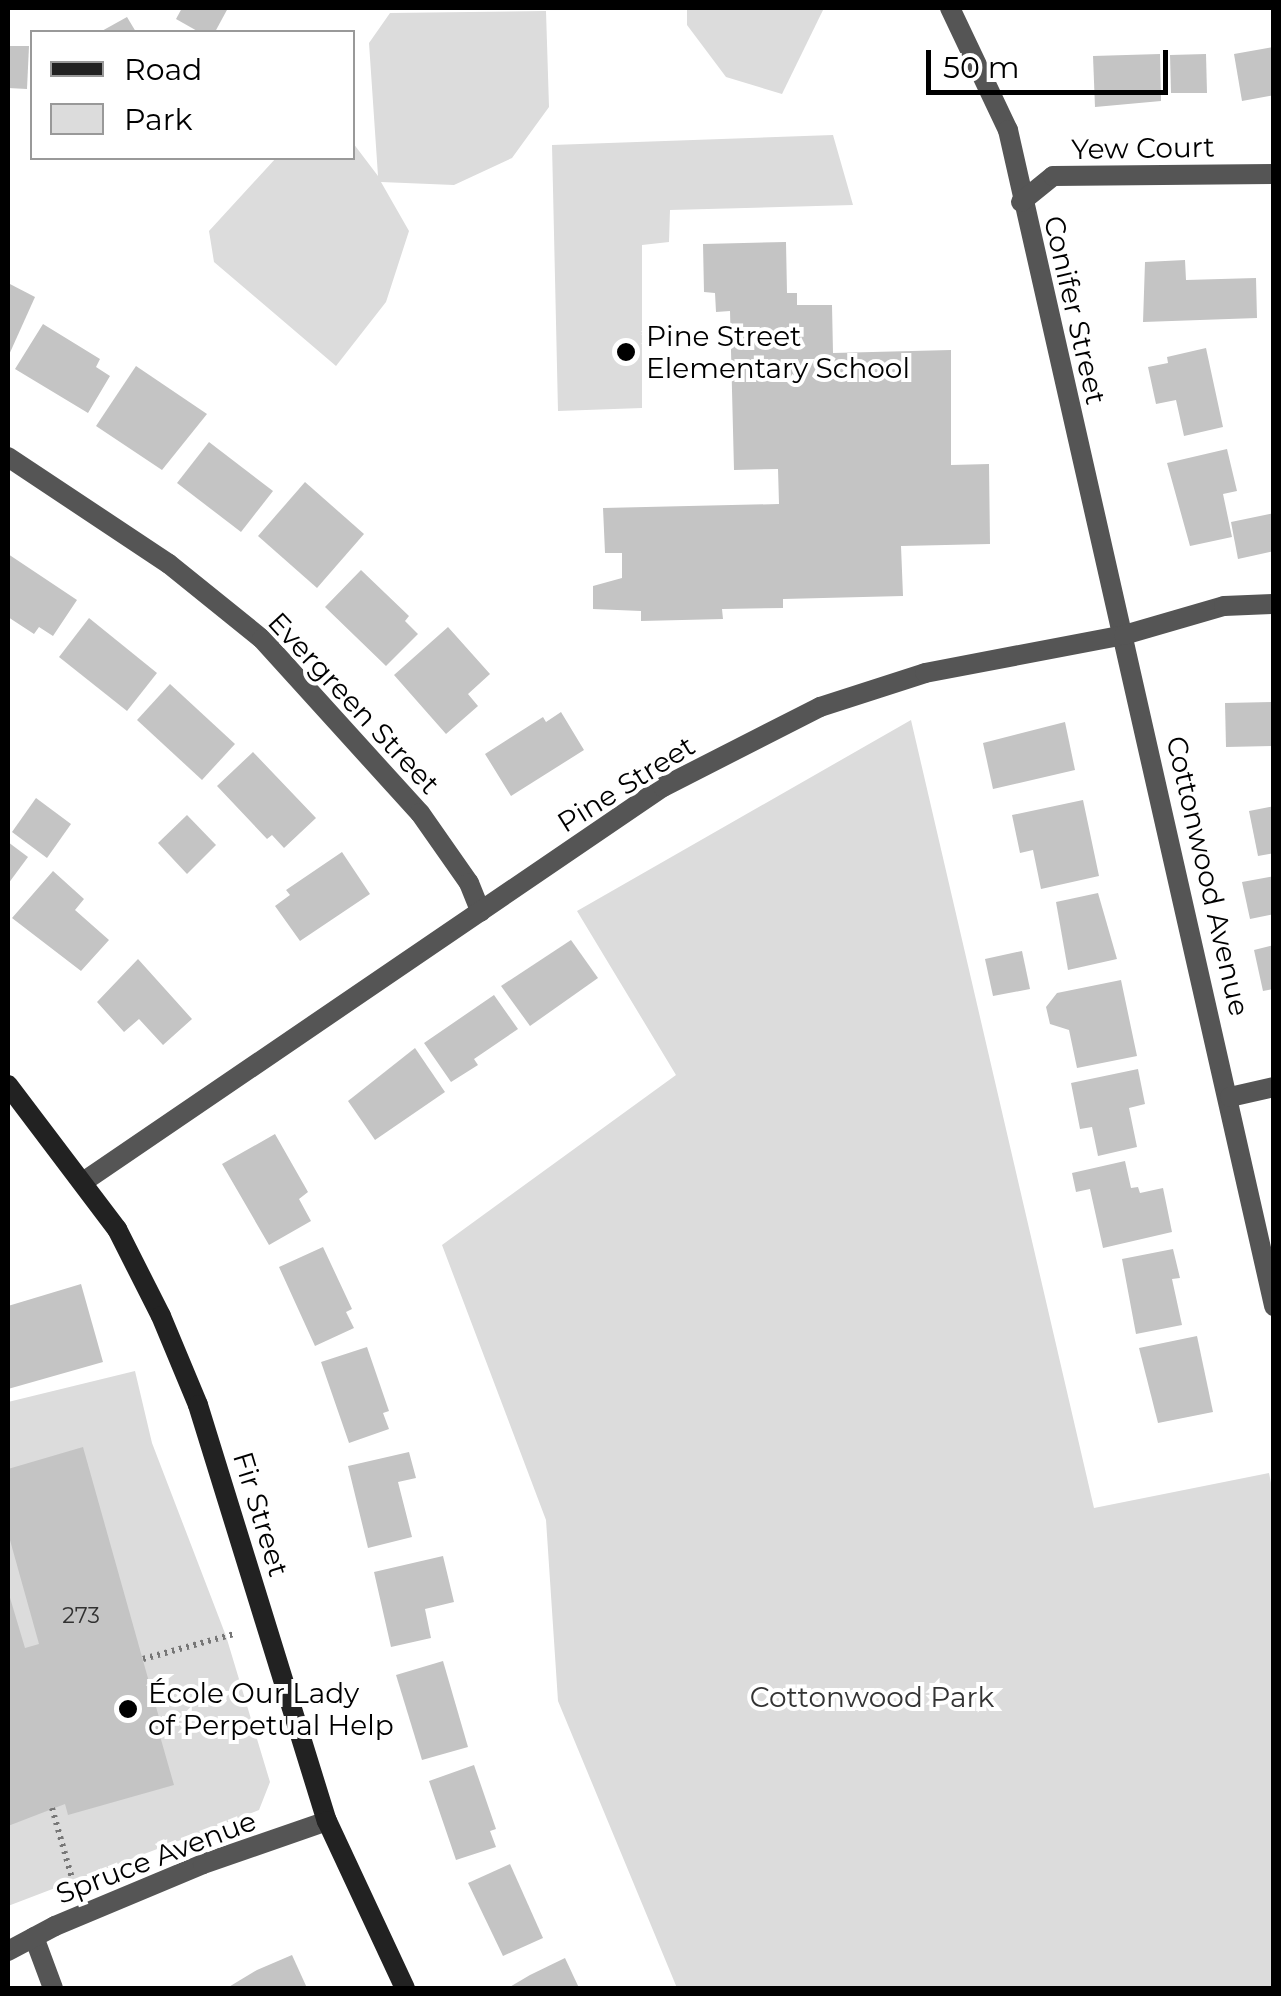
<!DOCTYPE html>
<meta charset="utf-8">
<style>
body{margin:0}
#map{position:relative;width:1281px;height:1996px;overflow:hidden;background:#fff;font-family:Montserrat,sans-serif}
div>[style]{position:absolute}
[style*='--x']{left:calc(var(--x)*1px);top:calc(var(--y)*1px);width:calc(var(--w)*1px);rotate:calc(var(--a)*1deg)}
.green>*{inset:0;background:#dcdcdc}
.building>*{inset:0;background:#c4c4c4}
.path>*{height:6px;margin-top:-3px;transform-origin:0;background:repeating-linear-gradient(90deg,#777 0 2.5px,transparent 0 7.5px)}
.lane>*{height:20px;margin:-10px;padding:0 10px;transform-origin:10px;border-radius:10px;background:#555}
.street>*{height:20px;margin:-10px;padding:0 10px;transform-origin:10px;border-radius:10px;background:#555}
.secondary>*{height:20px;margin:-10px;padding:0 10px;transform-origin:10px;border-radius:10px;background:#222}
.dots>*{width:28px;height:28px;translate:-50% -50%;box-sizing:border-box;border:5px solid #fff;border-radius:50%}
span{translate:-50% -50%;white-space:nowrap;text-align:center;line-height:1.15;-webkit-text-stroke:8px #fff;paint-order:stroke}
.number-label{font-size:22px;color:#313131}
.number-label span{-webkit-text-stroke-width:0}
.street-label{font-size:28px;color:#000}
.poi-label{font-size:28px;color:#000}
.left{translate:0 -50%;text-align:left}
.park-label{font-size:28px;color:#333}
.frame{position:absolute;inset:0;border:10px solid #000;pointer-events:none}
.legend{position:absolute;left:30px;top:30px;width:325px;height:130px;box-sizing:border-box;background:#fff;border:2px solid #999;margin:0;padding:12px 18px;list-style:none;font-size:30px;color:#000}
.legend li{display:flex;align-items:center;gap:20px;height:50px}
.legend b{width:50px;border:2px solid #999}
.scale{position:absolute;left:926px;top:50px;width:242px;height:45px;box-sizing:border-box;border:5px solid #000;border-top:0;padding-left:12px;font-size:30px;line-height:35px;white-space:nowrap;color:#000;-webkit-text-stroke:8px #fff;paint-order:stroke}
</style>
<div id="map">
<div class="green">
<i style="clip-path:polygon(687px 8px,824px 8px,782px 94px,726px 77px,687px 25px)"></i>
<i style="clip-path:polygon(546px 11px,549px 107px,512px 158px,454px 185px,381px 182px,409px 231px,386px 302px,336px 366px,214px 262px,209px 231px,276px 158px,352px 158px,353px 143px,378px 176px,369px 43px,390px 13px)"></i>
<i style="clip-path:polygon(833px 135px,853px 205px,670px 210px,669px 242px,642px 245px,642px 408px,558px 411px,552px 145px)"></i>
<i style="clip-path:polygon(911px 720px,1094px 1508px,1269px 1473px,1274px 1498px,1273px 1988px,677px 1988px,558px 1701px,546px 1520px,442px 1245px,676px 1075px,577px 911px)"></i>
<i style="clip-path:polygon(135px 1371px,152px 1443px,226px 1636px,270px 1782px,259px 1810px,8px 1906px,8px 1402px)"></i>
</div>
<div class="building">
<i style="clip-path:polygon(182px 8px,228px 8px,215px 32px,199px 32px,176px 19px)"></i>
<i style="clip-path:polygon(127px 17px,136px 32px,100px 32px)"></i>
<i style="clip-path:polygon(8px 46px,29px 46px,27px 89px,8px 88px)"></i>
<i style="clip-path:polygon(1274px 47px,1274px 95px,1242px 101px,1234px 54px)"></i>
<i style="clip-path:polygon(1160px 54px,1161px 101px,1095px 107px,1093px 56px)"></i>
<i style="clip-path:polygon(1206px 54px,1207px 93px,1171px 93px,1170px 55px)"></i>
<i style="clip-path:polygon(786px 242px,787px 293px,797px 293px,797px 305px,832px 305px,833px 353px,951px 350px,951px 465px,989px 464px,990px 544px,901px 546px,903px 596px,783px 599px,783px 608px,722px 609px,723px 619px,641px 621px,641px 611px,593px 609px,593px 586px,622px 578px,622px 553px,605px 553px,603px 508px,779px 504px,778px 469px,734px 470px,730px 311px,716px 312px,715px 293px,704px 292px,703px 244px)"></i>
<i style="clip-path:polygon(1185px 260px,1186px 280px,1256px 278px,1257px 318px,1143px 322px,1145px 262px)"></i>
<i style="clip-path:polygon(8px 283px,35px 297px,8px 357px)"></i>
<i style="clip-path:polygon(43px 324px,100px 359px,96px 367px,110px 376px,88px 413px,15px 369px)"></i>
<i style="clip-path:polygon(1206px 348px,1223px 427px,1184px 436px,1176px 400px,1156px 404px,1148px 367px,1168px 363px,1167px 357px)"></i>
<i style="clip-path:polygon(136px 366px,207px 414px,162px 470px,96px 426px)"></i>
<i style="clip-path:polygon(209px 442px,273px 491px,241px 532px,177px 483px)"></i>
<i style="clip-path:polygon(1227px 449px,1237px 491px,1223px 494px,1232px 537px,1190px 546px,1167px 463px)"></i>
<i style="clip-path:polygon(305px 482px,364px 534px,317px 588px,258px 536px)"></i>
<i style="clip-path:polygon(1274px 513px,1274px 551px,1238px 559px,1231px 522px)"></i>
<i style="clip-path:polygon(8px 554px,77px 600px,53px 636px,39px 627px,34px 634px,8px 617px)"></i>
<i style="clip-path:polygon(361px 570px,409px 616px,405px 621px,418px 634px,386px 666px,325px 607px)"></i>
<i style="clip-path:polygon(89px 618px,157px 673px,127px 711px,59px 657px)"></i>
<i style="clip-path:polygon(448px 627px,490px 674px,468px 694px,478px 706px,446px 734px,394px 675px)"></i>
<i style="clip-path:polygon(170px 684px,235px 744px,202px 780px,137px 720px)"></i>
<i style="clip-path:polygon(1274px 702px,1274px 746px,1226px 747px,1225px 703px)"></i>
<i style="clip-path:polygon(561px 712px,584px 750px,511px 796px,485px 754px,543px 717px,546px 722px)"></i>
<i style="clip-path:polygon(1065px 722px,1075px 770px,993px 789px,983px 743px)"></i>
<i style="clip-path:polygon(253px 752px,316px 818px,284px 848px,272px 835px,267px 839px,217px 786px)"></i>
<i style="clip-path:polygon(36px 798px,71px 824px,47px 858px,12px 832px)"></i>
<i style="clip-path:polygon(1083px 800px,1099px 876px,1041px 889px,1033px 850px,1020px 853px,1012px 815px)"></i>
<i style="clip-path:polygon(1274px 806px,1274px 853px,1258px 856px,1249px 811px)"></i>
<i style="clip-path:polygon(187px 815px,216px 845px,187px 874px,158px 843px)"></i>
<i style="clip-path:polygon(8px 842px,28px 857px,8px 884px)"></i>
<i style="clip-path:polygon(342px 852px,370px 894px,300px 941px,275px 906px,290px 895px,286px 890px)"></i>
<i style="clip-path:polygon(53px 871px,84px 899px,75px 910px,109px 940px,81px 971px,12px 918px)"></i>
<i style="clip-path:polygon(1274px 876px,1274px 914px,1250px 919px,1242px 882px)"></i>
<i style="clip-path:polygon(1098px 893px,1117px 959px,1068px 970px,1056px 902px)"></i>
<i style="clip-path:polygon(571px 940px,598px 978px,530px 1026px,501px 986px)"></i>
<i style="clip-path:polygon(1274px 945px,1274px 989px,1263px 991px,1254px 950px)"></i>
<i style="clip-path:polygon(1022px 951px,1030px 989px,993px 996px,985px 959px)"></i>
<i style="clip-path:polygon(138px 959px,192px 1019px,163px 1045px,139px 1019px,124px 1032px,97px 1002px)"></i>
<i style="clip-path:polygon(1121px 980px,1137px 1056px,1077px 1068px,1069px 1030px,1050px 1024px,1046px 1007px,1057px 993px)"></i>
<i style="clip-path:polygon(494px 995px,518px 1029px,474px 1059px,478px 1065px,451px 1082px,424px 1043px)"></i>
<i style="clip-path:polygon(415px 1048px,445px 1092px,375px 1140px,348px 1101px)"></i>
<i style="clip-path:polygon(1138px 1069px,1145px 1104px,1129px 1108px,1137px 1147px,1098px 1156px,1092px 1127px,1080px 1129px,1071px 1083px)"></i>
<i style="clip-path:polygon(275px 1134px,308px 1192px,299px 1199px,311px 1221px,269px 1245px,222px 1164px)"></i>
<i style="clip-path:polygon(1125px 1161px,1131px 1188px,1138px 1187px,1140px 1193px,1163px 1188px,1172px 1232px,1103px 1248px,1090px 1189px,1076px 1192px,1072px 1173px)"></i>
<i style="clip-path:polygon(323px 1247px,352px 1309px,346px 1312px,354px 1328px,315px 1346px,279px 1267px)"></i>
<i style="clip-path:polygon(1173px 1249px,1180px 1278px,1172px 1279px,1182px 1325px,1136px 1334px,1122px 1259px)"></i>
<i style="clip-path:polygon(81px 1284px,103px 1362px,8px 1389px,8px 1306px)"></i>
<i style="clip-path:polygon(1197px 1336px,1213px 1412px,1158px 1423px,1139px 1348px)"></i>
<i style="clip-path:polygon(367px 1347px,389px 1411px,383px 1413px,389px 1429px,349px 1443px,321px 1362px)"></i>
<i style="clip-path:polygon(83px 1447px,162px 1728px,158px 1729px,174px 1785px,68px 1815px,65px 1804px,8px 1826px,8px 1591px,25px 1648px,39px 1644px,8px 1533px,8px 1469px)"></i>
<i style="clip-path:polygon(409px 1452px,416px 1478px,398px 1482px,412px 1537px,368px 1548px,348px 1466px)"></i>
<i style="clip-path:polygon(443px 1556px,454px 1602px,425px 1609px,431px 1638px,391px 1647px,374px 1572px)"></i>
<i style="clip-path:polygon(443px 1661px,468px 1747px,422px 1760px,396px 1675px)"></i>
<i style="clip-path:polygon(474px 1765px,496px 1829px,490px 1831px,496px 1847px,456px 1860px,429px 1781px)"></i>
<i style="clip-path:polygon(510px 1864px,543px 1938px,503px 1956px,468px 1883px)"></i>
<i style="clip-path:polygon(292px 1955px,307px 1988px,227px 1988px,257px 1970px)"></i>
<i style="clip-path:polygon(565px 1958px,579px 1988px,508px 1988px,530px 1975px)"></i>
</div>
<div class="path">
<i style="--x:143;--y:1659;--w:94;--a:-15.4"></i>
<i style="--x:52;--y:1808;--w:73;--a:74.1"></i>
</div>
<div class="lane">
<i style="--x:34;--y:1937;--w:54;--a:69.6"></i>
</div>
<div class="street">
<i style="--x:950;--y:8;--w:135;--a:64.6"></i>
<i style="--x:1008;--y:130;--w:1206;--a:77.25"></i>
<i style="--x:1021;--y:202;--w:41;--a:-39.1"></i>
<i style="--x:1053;--y:176;--w:221;--a:-0.5"></i>
<i style="--x:8;--y:457;--w:193;--a:33.6"></i>
<i style="--x:169;--y:564;--w:119;--a:38.9"></i>
<i style="--x:262;--y:639;--w:235;--a:47.8"></i>
<i style="--x:420;--y:813;--w:85;--a:55"></i>
<i style="--x:469;--y:883;--w:31;--a:68"></i>
<i style="--x:1230;--y:1097;--w:45;--a:-12.8"></i>
<i style="--x:83;--y:1182;--w:702;--a:-34.26"></i>
<i style="--x:663;--y:787;--w:176;--a:-27"></i>
<i style="--x:820;--y:707;--w:110;--a:-17.9"></i>
<i style="--x:925;--y:673;--w:203;--a:-10.8"></i>
<i style="--x:1124;--y:635;--w:104;--a:-16.2"></i>
<i style="--x:1224;--y:606;--w:50;--a:-2.3"></i>
<i style="--x:8;--y:1951;--w:53;--a:-28"></i>
<i style="--x:55;--y:1926;--w:160;--a:-22.7"></i>
<i style="--x:203;--y:1864;--w:131;--a:-19.1"></i>
</div>
<div class="secondary">
<i style="--x:8;--y:1085;--w:181;--a:52.9"></i>
<i style="--x:117;--y:1229;--w:97;--a:63.2"></i>
<i style="--x:161;--y:1316;--w:96;--a:67.4"></i>
<i style="--x:198;--y:1405;--w:436;--a:72.8"></i>
<i style="--x:327;--y:1821;--w:184;--a:65"></i>
</div>
<div class="dots">
<i style="left:626px;top:352px;background:#000"></i>
<i style="left:128px;top:1709px;background:#000"></i>
</div>
<div class="number-label">
<span style="left:81px;top:1616px">273</span>
</div>
<div class="street-label">
<span style="left:1143px;top:148px;rotate:-1deg">Yew Court</span>
<span style="left:1075px;top:310px;rotate:77deg">Conifer Street</span>
<span style="left:354px;top:703px;rotate:47deg">Evergreen Street</span>
<span style="left:626px;top:784px;rotate:-32deg">Pine Street</span>
<span style="left:1208px;top:876px;rotate:77deg">Cottonwood Avenue</span>
<span style="left:261px;top:1514px;rotate:73deg">Fir Street</span>
<span style="left:156px;top:1857px;rotate:-21deg">Spruce Avenue</span>
</div>
<div class="poi-label">
<span class="left" style="left:646px;top:352px">Pine Street<br>Elementary School</span>
<span class="left" style="left:148px;top:1709px">École Our Lady<br>of Perpetual Help</span>
</div>
<div class="park-label">
<span style="left:872px;top:1697px">Cottonwood Park</span>
</div>
<div class="frame"></div>
<ul class="legend">
<li><b style="height:12px;background:#222"></b>Road</li>
<li><b style="height:28px;background:#dcdcdc"></b>Park</li>
</ul>
<div class="scale">50 m</div>
</div>
